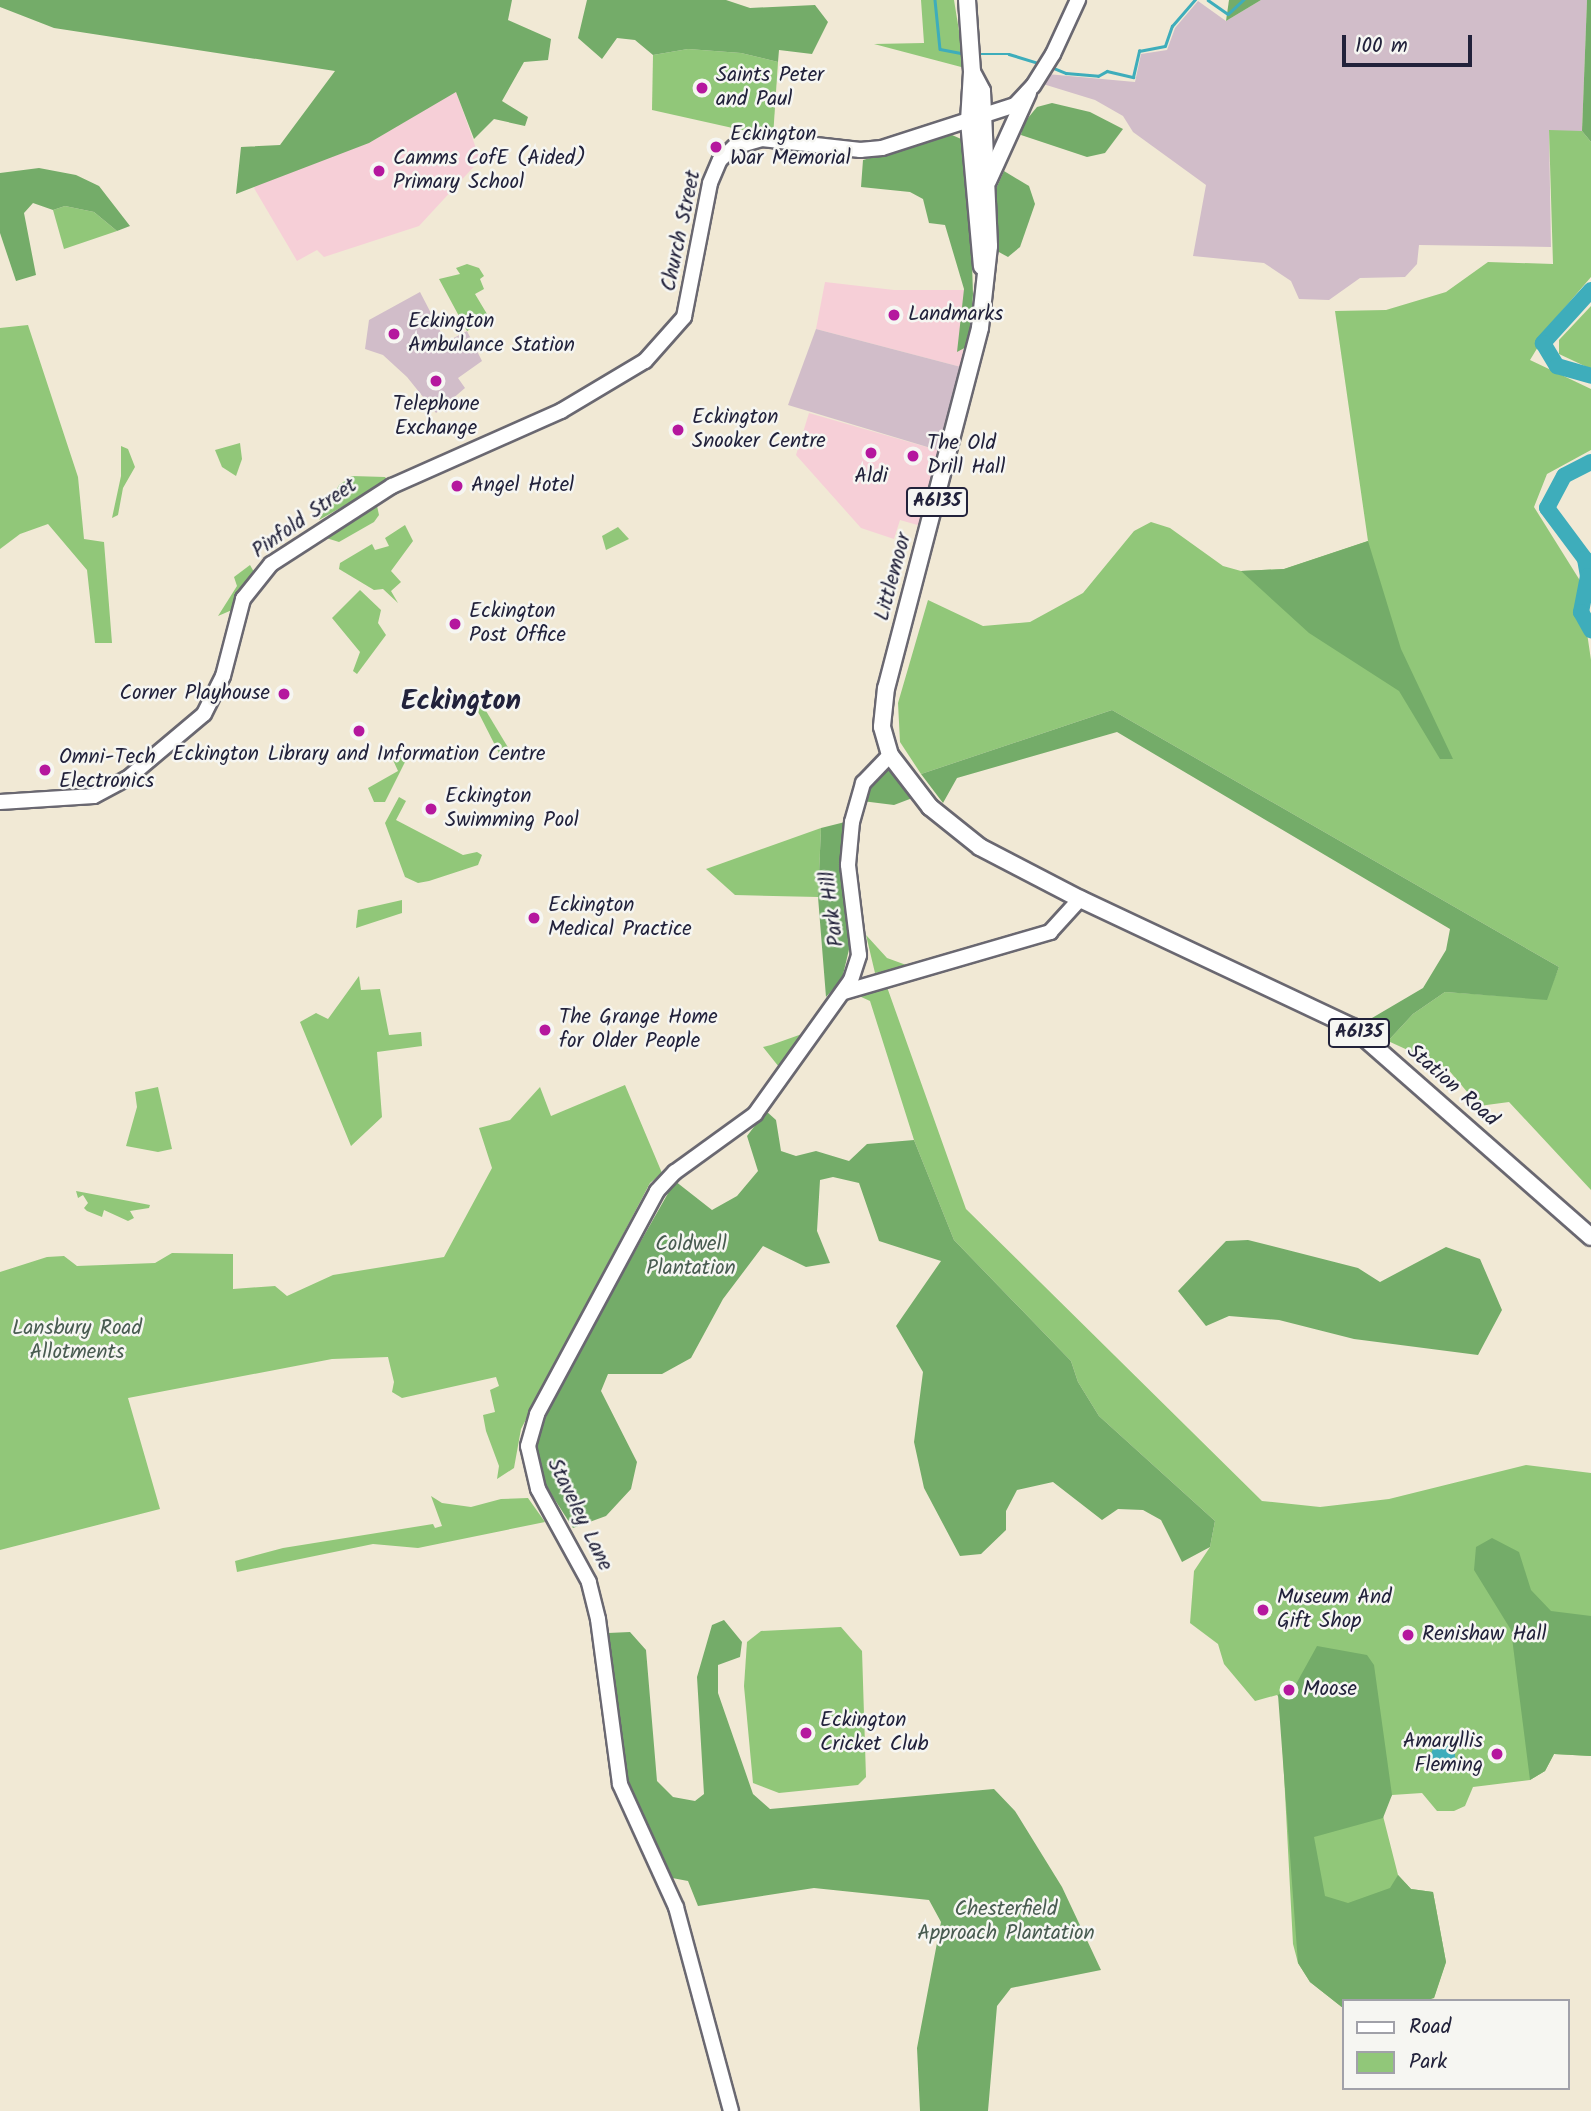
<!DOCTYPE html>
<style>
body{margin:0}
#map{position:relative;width:1591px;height:2111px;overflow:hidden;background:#f1e9d5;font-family:Kalam,sans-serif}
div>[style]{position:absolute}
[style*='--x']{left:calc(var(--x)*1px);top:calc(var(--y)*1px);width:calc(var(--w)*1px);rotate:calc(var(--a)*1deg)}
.built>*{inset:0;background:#f6cfd7}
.industrial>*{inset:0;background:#d1bdc9}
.green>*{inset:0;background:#91c779}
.forest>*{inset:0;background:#74ac69}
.water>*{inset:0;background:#3eadbb}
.round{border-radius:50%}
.stream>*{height:2.5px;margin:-1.25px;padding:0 1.25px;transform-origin:1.25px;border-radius:1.25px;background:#3eadbb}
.river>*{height:16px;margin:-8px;padding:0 8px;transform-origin:8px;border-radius:8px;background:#3eadbb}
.roads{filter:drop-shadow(2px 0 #6a6871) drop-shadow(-2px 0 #6a6871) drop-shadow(0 2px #6a6871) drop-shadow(0 -2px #6a6871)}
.secondary>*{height:14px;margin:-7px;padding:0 7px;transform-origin:7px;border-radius:7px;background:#fff}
.primary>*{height:16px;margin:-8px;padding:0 8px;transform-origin:8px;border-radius:8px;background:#fff}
.dots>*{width:19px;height:19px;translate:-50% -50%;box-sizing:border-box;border:4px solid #f6f6f2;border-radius:50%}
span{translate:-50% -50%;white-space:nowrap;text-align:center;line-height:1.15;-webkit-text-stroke:5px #f6f6f2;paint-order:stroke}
.shield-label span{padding:2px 5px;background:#f6f6f2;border:2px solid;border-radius:5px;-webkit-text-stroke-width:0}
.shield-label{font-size:19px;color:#22223b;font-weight:700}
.poi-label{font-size:21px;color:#22223b}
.left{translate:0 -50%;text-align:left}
.right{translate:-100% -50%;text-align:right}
.street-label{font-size:21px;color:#22223b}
.park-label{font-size:21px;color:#495c51}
.district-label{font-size:28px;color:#22223b;font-weight:700}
.legend{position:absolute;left:1342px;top:1999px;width:228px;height:91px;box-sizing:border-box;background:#f6f6f2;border:2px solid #a1a1a9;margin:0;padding:9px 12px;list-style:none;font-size:21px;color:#22223b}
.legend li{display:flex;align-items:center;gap:14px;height:35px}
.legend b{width:35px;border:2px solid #a1a1a9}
.scale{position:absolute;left:1342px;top:35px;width:130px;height:32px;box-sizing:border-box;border:4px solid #22223b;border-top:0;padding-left:9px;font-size:21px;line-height:24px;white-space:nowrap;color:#22223b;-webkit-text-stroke:5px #f6f6f2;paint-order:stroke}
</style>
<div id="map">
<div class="built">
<i style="clip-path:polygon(456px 91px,480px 160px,419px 226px,324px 257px,317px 250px,297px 261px,254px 188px,258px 182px,369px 143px)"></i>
<i style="clip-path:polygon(825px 282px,894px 290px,970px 290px,961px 367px,816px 329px)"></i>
<i style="clip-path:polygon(809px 413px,944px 452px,921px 526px,900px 520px,894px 539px,861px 528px,796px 455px)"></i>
</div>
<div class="industrial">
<i style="clip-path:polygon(1261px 0,1587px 0,1582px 131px,1549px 131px,1551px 247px,1419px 245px,1417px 264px,1405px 277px,1360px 278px,1329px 300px,1299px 299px,1291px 281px,1264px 263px,1193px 256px,1206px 185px,1133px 132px,1123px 116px,1095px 100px,1043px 84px,1047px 74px,1135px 82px,1141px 54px,1167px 50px,1175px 28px,1198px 1px,1226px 21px)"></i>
<i style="clip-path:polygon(420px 292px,446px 342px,467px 331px,482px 361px,458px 378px,465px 388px,436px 413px,407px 377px,383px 355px,365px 349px,369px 320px)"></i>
<i style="clip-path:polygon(816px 329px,961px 367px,944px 452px,788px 405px)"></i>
</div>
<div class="green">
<i style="clip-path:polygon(921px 0,954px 0,965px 68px,874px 44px,924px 43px)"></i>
<i style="clip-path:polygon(688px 49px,741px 53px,778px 62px,773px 137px,652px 110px,653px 55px)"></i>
<i style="clip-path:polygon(1549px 130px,1582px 131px,1591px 142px,1591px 277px,1555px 319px,1530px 360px,1591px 389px,1591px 450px,1547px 474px,1534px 507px,1579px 579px,1591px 660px,1591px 1190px,1509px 1102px,1479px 1106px,1447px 1068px,1388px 1041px,1413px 1014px,1445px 992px,1546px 999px,1559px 967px,1112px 710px,921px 774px,900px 742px,898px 703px,928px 600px,983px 626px,1030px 622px,1083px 593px,1134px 531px,1151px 522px,1170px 528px,1223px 566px,1241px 571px,1284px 569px,1368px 541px,1335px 311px,1386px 310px,1446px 292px,1488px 262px,1553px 264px)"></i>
<i style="clip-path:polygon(65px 206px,94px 212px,117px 231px,64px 249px,53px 210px)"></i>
<i style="clip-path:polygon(467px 264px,479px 268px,484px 276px,480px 279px,484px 289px,475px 294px,490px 319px,467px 331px,439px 279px,460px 274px,456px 268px)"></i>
<i style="clip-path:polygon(1591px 306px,1591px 369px,1559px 354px,1559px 340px)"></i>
<i style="clip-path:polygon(28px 325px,78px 477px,84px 539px,104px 542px,112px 643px,95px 643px,87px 570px,48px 524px,20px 534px,0 549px,0 328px)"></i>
<i style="clip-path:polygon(240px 443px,242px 459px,236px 476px,222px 467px,215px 450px)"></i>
<i style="clip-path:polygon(121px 446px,128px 449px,135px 467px,123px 488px,118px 515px,112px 518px,121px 476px)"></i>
<i style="clip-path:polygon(352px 476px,385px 477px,388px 481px,319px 520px,339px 485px)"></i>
<i style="clip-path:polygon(377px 506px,379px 515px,374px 522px,339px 542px,323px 537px)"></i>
<i style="clip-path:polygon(405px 525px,413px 541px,391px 571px,401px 582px,391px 591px,398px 603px,383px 589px,374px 590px,339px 569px,340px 563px,372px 544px,375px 550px,389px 546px,385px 538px)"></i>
<i style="clip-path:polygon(618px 527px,629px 539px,606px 550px,602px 536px)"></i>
<i style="clip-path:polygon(250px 565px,254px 572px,232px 610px,218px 616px,237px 586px,234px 577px)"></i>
<i style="clip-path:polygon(360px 590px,381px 610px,378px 623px,386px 635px,357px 674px,353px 671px,360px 652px,332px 618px)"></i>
<i style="clip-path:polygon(474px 691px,512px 754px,502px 759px,469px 694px)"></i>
<i style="clip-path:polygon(410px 752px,385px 802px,374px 802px,368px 788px,398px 771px,393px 760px)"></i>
<i style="clip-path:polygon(399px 797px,406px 801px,396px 820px,463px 855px,477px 852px,482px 855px,478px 865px,429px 881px,418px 883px,405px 877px,385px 823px)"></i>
<i style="clip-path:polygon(821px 828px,818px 897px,735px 895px,706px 869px)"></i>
<i style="clip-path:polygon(402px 900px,402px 913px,356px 928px,358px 910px)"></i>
<i style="clip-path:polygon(866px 935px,887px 958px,909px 966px,875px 973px)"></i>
<i style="clip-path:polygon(359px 976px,361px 990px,380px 989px,389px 1035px,421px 1032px,422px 1046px,377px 1052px,382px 1117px,351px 1146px,300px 1022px,316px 1013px,328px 1019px)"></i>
<i style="clip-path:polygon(887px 987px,966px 1209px,1262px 1501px,1320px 1507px,1389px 1499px,1526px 1465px,1591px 1473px,1591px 1756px,1554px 1754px,1545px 1771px,1530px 1780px,1473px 1787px,1465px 1806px,1454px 1811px,1437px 1811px,1422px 1793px,1392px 1795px,1382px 1812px,1398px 1875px,1411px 1889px,1433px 1892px,1446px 1962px,1434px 1998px,1344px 2001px,1343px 2008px,1310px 1982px,1298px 1963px,1293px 1944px,1280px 1699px,1277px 1695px,1255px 1701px,1224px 1664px,1218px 1644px,1190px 1623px,1194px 1571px,1210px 1547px,1215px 1521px,1099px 1416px,1078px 1382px,1071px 1361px,954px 1240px,914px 1140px,870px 1001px,859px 996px)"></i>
<i style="clip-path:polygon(802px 1034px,779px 1067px,763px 1047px,771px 1045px)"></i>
<i style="clip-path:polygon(625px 1085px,662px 1173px,650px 1183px,521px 1429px,514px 1468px,497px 1479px,499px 1466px,486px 1431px,483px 1415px,495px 1412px,490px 1390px,499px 1386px,496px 1377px,402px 1398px,392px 1392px,394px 1382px,388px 1357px,332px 1359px,128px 1398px,160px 1509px,0 1550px,0 1272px,47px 1257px,64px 1256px,77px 1266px,155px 1263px,172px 1253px,233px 1254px,233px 1289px,275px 1286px,287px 1296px,333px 1275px,444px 1257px,492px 1168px,479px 1128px,510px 1120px,540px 1087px,551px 1116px)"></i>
<i style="clip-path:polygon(158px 1087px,172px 1149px,158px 1152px,126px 1146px,137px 1107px,135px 1092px)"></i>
<i style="clip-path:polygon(76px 1191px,150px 1205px,149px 1208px,130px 1211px,134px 1218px,128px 1221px,104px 1210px,102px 1217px,87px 1211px,84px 1208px,88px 1203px,83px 1195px,78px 1198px)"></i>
<i style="clip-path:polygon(431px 1496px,442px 1503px,471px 1507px,501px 1499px,528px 1498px,545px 1522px,418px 1548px,373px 1544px,237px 1572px,235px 1561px,283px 1548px,433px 1524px,435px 1528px,442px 1526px)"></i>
<i style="clip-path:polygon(841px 1627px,862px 1651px,866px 1777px,858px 1785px,779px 1793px,753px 1783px,744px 1686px,747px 1642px,761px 1631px)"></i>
</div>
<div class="forest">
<i style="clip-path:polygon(0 0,512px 0,508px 20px,551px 39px,548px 60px,524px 62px,502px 101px,528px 117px,525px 126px,494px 119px,474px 139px,456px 92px,369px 143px,236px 194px,241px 147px,280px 145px,335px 71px,54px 28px,0 7px)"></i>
<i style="clip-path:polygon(587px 0,726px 0,750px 8px,815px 5px,828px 22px,812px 54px,779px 50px,778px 62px,741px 53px,688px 49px,653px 55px,635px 40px,617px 38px,602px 59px,578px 38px)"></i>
<i style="clip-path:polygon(1229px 0,1261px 0,1226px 21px)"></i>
<i style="clip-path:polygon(1587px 0,1591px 0,1591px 142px,1582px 131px)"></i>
<i style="clip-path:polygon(1052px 103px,1090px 112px,1123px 129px,1105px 153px,1087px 157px,1021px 135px,1023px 124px,1037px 107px)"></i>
<i style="clip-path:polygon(952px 135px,968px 142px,973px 294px,970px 345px,957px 352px,964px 289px,945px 225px,929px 223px,923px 199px,910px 192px,861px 187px,863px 160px)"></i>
<i style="clip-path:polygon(39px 168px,76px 175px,99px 186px,130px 226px,117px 231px,94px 212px,65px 206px,53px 210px,33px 203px,24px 213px,36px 275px,16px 281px,0 233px,0 173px)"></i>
<i style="clip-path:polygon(1004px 171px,1029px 186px,1035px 204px,1020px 247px,1008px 257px,997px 251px,995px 191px)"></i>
<i style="clip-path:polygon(1368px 541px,1401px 649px,1453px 759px,1440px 759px,1399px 691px,1309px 633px,1241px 571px,1284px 569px)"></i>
<i style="clip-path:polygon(1112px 710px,1559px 967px,1547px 1000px,1445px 992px,1413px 1014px,1388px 1041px,1372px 1018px,1423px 988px,1446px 950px,1450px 929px,1117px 732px,957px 778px,943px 803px,921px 774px)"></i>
<i style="clip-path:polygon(888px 766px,915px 797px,894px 805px,862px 801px,871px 783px)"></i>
<i style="clip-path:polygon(845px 822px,841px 864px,851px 941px,842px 979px,826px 997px,818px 897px,821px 828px)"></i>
<i style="clip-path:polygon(766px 1111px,776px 1120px,781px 1151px,796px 1156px,816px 1151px,849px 1161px,867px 1144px,914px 1140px,954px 1240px,1071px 1361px,1078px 1382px,1099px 1416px,1215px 1521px,1210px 1547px,1182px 1562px,1161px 1520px,1143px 1510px,1118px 1509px,1102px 1520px,1053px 1482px,1017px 1490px,1006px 1511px,1006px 1530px,981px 1554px,960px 1556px,924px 1488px,914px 1442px,923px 1372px,896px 1326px,941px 1261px,879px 1241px,859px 1183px,833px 1177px,820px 1180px,817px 1231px,830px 1263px,806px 1267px,763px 1246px,723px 1299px,691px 1358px,662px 1374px,608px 1374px,601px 1391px,637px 1462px,631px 1489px,606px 1516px,573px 1528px,546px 1486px,534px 1447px,558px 1387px,675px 1181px,712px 1210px,737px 1196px,758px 1171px,747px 1136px)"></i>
<i style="clip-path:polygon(1248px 1240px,1358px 1268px,1380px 1282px,1446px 1247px,1480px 1259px,1502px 1310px,1478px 1355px,1354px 1339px,1279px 1320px,1229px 1316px,1206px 1326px,1178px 1291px,1226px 1241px)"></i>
<i style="clip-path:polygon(1492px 1538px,1519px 1552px,1531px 1590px,1551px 1611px,1591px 1616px,1591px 1756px,1554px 1754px,1545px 1771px,1530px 1780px,1511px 1630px,1474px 1570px,1476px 1547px)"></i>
<i style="clip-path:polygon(724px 1620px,742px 1642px,740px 1657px,718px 1665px,718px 1693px,753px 1794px,770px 1809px,994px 1789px,1015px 1811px,1062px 1887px,1101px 1970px,1011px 1988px,997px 2006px,988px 2111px,920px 2111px,917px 2048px,941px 1922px,929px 1900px,814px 1888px,698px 1906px,688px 1881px,667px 1877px,633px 1806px,624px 1771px,608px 1633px,630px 1632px,646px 1650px,657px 1781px,673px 1797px,695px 1801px,704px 1794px,697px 1677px,712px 1625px)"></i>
<i style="clip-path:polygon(1317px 1646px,1367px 1655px,1374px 1665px,1392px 1795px,1383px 1818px,1314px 1837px,1325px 1896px,1348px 1903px,1390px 1888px,1398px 1875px,1411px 1889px,1433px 1892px,1446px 1962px,1434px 1998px,1425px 2001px,1344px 2001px,1343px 2008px,1310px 1982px,1298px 1963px,1278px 1695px,1296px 1684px)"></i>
</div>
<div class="water">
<i class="round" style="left:1431px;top:1744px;width:24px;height:24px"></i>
</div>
<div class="stream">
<i style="--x:935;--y:0;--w:49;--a:84.2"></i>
<i style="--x:940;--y:49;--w:26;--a:11"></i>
<i style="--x:1208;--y:0;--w:24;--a:35"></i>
<i style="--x:1228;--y:14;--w:21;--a:-43"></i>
<i style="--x:976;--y:54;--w:33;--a:0"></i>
<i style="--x:1009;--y:54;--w:34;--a:17"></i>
<i style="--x:1051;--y:67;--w:16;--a:22"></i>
<i style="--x:1066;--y:73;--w:32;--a:5"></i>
<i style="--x:1098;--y:76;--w:10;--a:-29"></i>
<i style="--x:1107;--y:71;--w:27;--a:13"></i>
<i style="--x:1133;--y:77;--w:27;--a:-77"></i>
<i style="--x:1139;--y:51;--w:26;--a:-11"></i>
<i style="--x:1165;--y:46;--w:21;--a:-71"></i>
<i style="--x:1172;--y:26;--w:35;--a:-49"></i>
</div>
<div class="river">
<i style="--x:1591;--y:290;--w:72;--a:132.2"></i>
<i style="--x:1543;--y:343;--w:27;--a:59"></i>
<i style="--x:1557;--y:366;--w:35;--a:16"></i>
<i style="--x:1591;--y:462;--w:30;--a:153"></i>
<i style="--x:1564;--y:476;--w:36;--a:118"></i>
<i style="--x:1547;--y:508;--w:64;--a:53.3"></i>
<i style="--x:1585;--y:559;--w:17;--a:80"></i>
<i style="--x:1588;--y:576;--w:37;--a:101"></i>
<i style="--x:1581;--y:612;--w:21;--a:61"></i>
</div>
<div class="roads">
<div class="secondary">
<i style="--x:0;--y:802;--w:94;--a:-3.7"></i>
<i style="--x:94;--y:796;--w:38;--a:-28"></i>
<i style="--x:128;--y:778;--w:99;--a:-40.1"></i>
<i style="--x:204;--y:714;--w:42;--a:-63.4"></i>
<i style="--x:223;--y:676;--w:80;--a:-75.4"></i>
<i style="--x:243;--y:599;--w:45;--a:-51.3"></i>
<i style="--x:271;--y:564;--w:144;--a:-32.8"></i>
<i style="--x:392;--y:486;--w:185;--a:-23.9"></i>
<i style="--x:561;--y:411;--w:98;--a:-30.8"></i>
<i style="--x:645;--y:361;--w:59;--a:-48.4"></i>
<i style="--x:684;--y:317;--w:136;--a:-79"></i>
<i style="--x:710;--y:183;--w:25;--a:-67"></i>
<i style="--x:720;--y:160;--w:19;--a:-43"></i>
<i style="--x:734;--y:147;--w:29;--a:-16"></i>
<i style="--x:762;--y:139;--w:99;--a:6.4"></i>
<i style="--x:860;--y:150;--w:22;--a:-5"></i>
<i style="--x:882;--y:148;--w:140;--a:-17.9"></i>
<i style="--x:1015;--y:105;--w:26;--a:-47"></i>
<i style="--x:1033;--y:86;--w:38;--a:-58"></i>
<i style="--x:1053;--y:54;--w:60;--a:-65.2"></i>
<i style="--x:844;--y:992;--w:215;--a:-16.2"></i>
<i style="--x:1050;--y:932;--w:45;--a:-47.7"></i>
<i style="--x:731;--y:2111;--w:211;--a:-105.1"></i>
<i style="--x:676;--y:1907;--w:135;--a:-114.5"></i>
<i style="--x:620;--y:1784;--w:166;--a:-97.6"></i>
<i style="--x:598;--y:1619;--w:38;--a:-104"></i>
<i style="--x:589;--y:1582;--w:106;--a:-118.7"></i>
<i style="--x:538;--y:1489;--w:44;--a:-103.1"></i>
<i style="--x:528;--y:1446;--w:33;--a:-74"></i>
<i style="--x:537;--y:1414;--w:253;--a:-61.7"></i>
<i style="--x:657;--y:1191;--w:26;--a:-47"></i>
<i style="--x:675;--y:1172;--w:99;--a:-35.9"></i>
<i style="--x:755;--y:1114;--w:165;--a:-54.4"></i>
<i style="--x:851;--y:980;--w:26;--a:-72"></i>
<i style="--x:859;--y:955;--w:91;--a:-97"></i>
<i style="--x:848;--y:865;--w:43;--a:-84.7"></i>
<i style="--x:852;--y:822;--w:41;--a:-74.2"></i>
<i style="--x:863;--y:783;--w:39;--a:-46"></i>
</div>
<div class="primary">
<i style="--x:967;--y:0;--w:72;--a:86"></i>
<i style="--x:972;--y:72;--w:49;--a:93.5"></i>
<i style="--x:969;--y:121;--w:146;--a:84.9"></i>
<i style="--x:972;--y:72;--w:21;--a:62"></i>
<i style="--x:982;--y:91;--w:155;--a:87.4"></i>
<i style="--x:989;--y:246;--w:82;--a:96.3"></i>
<i style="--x:980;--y:328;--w:372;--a:104.6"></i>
<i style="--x:886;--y:688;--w:39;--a:96"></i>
<i style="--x:882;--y:727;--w:29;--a:74"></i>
<i style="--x:890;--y:755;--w:66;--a:52.4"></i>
<i style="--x:930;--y:807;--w:64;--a:38.7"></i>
<i style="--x:980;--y:847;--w:113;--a:27.5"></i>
<i style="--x:1080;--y:899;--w:301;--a:25.2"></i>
<i style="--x:1352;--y:1027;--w:318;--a:41.3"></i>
<i style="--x:988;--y:181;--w:97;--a:-65.6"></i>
</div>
</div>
<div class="dots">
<i style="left:702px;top:88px;background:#b5179e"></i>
<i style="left:716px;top:147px;background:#b5179e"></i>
<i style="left:379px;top:171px;background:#b5179e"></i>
<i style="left:894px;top:315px;background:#b5179e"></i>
<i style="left:394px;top:334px;background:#b5179e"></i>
<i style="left:436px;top:381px;background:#b5179e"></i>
<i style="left:678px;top:430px;background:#b5179e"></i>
<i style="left:871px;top:453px;background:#b5179e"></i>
<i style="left:913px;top:456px;background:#b5179e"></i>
<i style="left:457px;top:486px;background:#b5179e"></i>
<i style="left:455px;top:624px;background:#b5179e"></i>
<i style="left:284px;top:694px;background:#b5179e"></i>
<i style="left:359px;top:731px;background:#b5179e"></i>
<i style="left:45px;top:770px;background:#b5179e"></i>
<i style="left:431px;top:809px;background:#b5179e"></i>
<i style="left:534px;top:918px;background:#b5179e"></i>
<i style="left:545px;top:1030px;background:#b5179e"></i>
<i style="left:1263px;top:1610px;background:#b5179e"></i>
<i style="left:1408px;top:1635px;background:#b5179e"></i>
<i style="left:1289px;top:1690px;background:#b5179e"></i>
<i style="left:806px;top:1733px;background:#b5179e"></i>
<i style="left:1497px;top:1754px;background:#b5179e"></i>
</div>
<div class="shield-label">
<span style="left:937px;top:502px">A6135</span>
<span style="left:1359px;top:1033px">A6135</span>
</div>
<div class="poi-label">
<span class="left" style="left:716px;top:88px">Saints Peter<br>and Paul</span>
<span class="left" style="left:730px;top:147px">Eckington<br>War Memorial</span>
<span class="left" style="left:393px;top:171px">Camms CofE (Aided)<br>Primary School</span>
<span class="left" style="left:908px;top:315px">Landmarks</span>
<span class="left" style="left:408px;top:334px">Eckington<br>Ambulance Station</span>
<span style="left:436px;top:417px">Telephone<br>Exchange</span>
<span class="left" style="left:692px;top:430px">Eckington<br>Snooker Centre</span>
<span class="left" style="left:927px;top:456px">The Old<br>Drill Hall</span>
<span style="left:871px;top:477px">Aldi</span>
<span class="left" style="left:471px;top:486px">Angel Hotel</span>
<span class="left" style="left:469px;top:624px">Eckington<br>Post Office</span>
<span class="right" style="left:270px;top:694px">Corner Playhouse</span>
<span style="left:359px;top:755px">Eckington Library and Information Centre</span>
<span class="left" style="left:59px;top:770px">Omni-Tech<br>Electronics</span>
<span class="left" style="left:445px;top:809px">Eckington<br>Swimming Pool</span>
<span class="left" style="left:548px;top:918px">Eckington<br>Medical Practice</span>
<span class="left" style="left:559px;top:1030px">The Grange Home<br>for Older People</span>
<span class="left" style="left:1277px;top:1610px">Museum And<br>Gift Shop</span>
<span class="left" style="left:1422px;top:1635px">Renishaw Hall</span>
<span class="left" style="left:1303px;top:1690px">Moose</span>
<span class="left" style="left:820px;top:1733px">Eckington<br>Cricket Club</span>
<span class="right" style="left:1483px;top:1754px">Amaryllis<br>Fleming</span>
</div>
<div class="street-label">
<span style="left:682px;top:231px;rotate:-78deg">Church Street</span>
<span style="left:305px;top:519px;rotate:-35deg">Pinfold Street</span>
<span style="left:894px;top:577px;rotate:-75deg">Littlemoor</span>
<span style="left:833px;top:909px;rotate:-97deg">Park Hill</span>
<span style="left:1452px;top:1086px;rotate:41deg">Station Road</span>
<span style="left:579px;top:1515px;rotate:64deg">Staveley Lane</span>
</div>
<div class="park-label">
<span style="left:691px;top:1257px">Coldwell<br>Plantation</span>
<span style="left:77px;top:1341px">Lansbury Road<br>Allotments</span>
<span style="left:1006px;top:1922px">Chesterfield<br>Approach Plantation</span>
</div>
<div class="district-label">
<span style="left:461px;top:702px">Eckington</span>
</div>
<ul class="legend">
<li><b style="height:9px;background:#fff"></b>Road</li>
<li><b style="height:19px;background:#91c779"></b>Park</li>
</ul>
<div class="scale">100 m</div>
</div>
